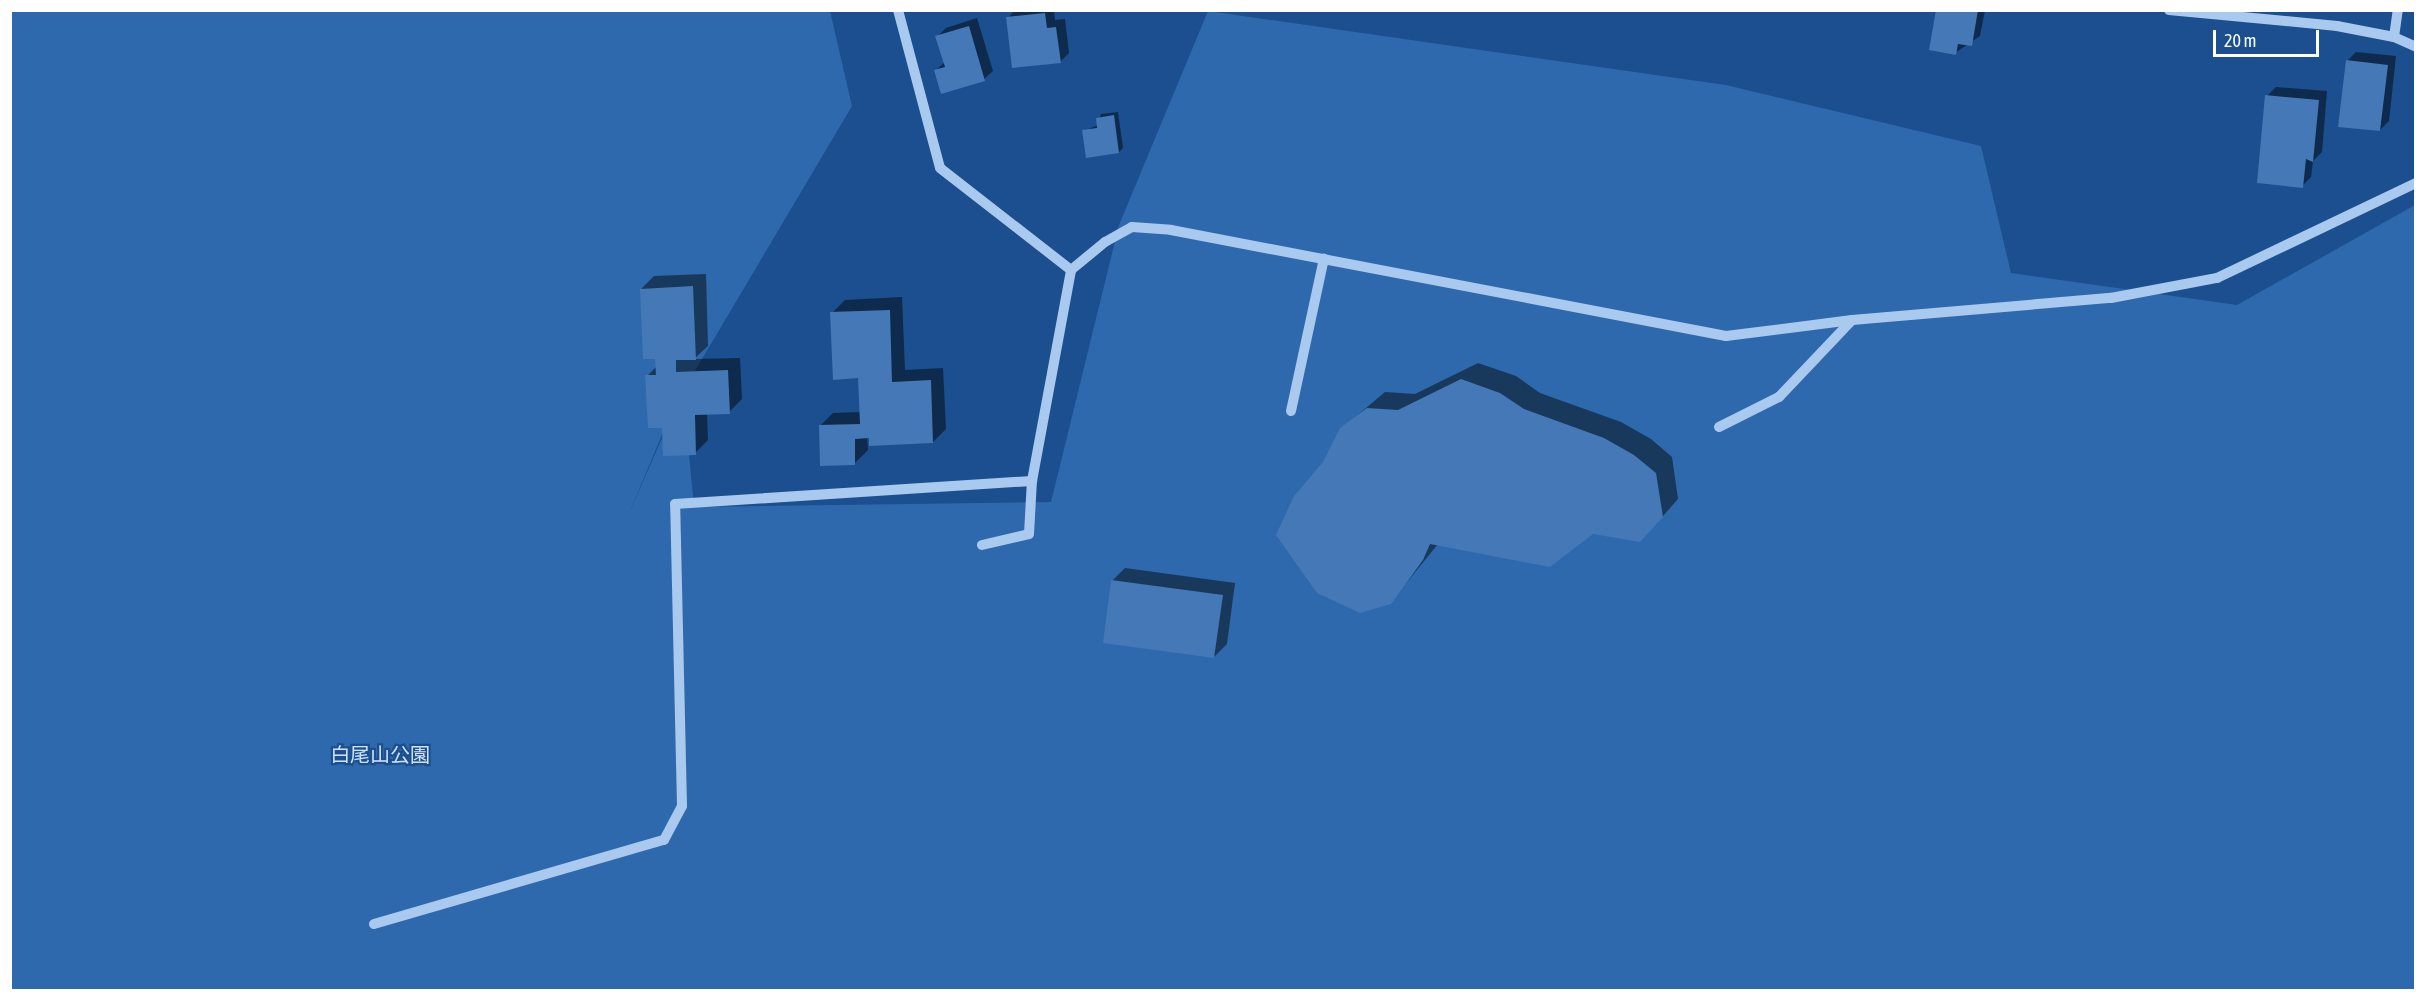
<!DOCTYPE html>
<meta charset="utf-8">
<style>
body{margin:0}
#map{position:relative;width:2426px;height:1001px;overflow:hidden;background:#1b4f8f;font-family:"Asap Condensed","Noto Sans JP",sans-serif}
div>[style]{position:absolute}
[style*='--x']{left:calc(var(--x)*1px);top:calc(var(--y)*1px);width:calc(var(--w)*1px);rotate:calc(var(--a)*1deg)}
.green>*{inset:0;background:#2e69ad}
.shadow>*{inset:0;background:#0007}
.building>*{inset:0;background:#4478b7}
.minor>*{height:10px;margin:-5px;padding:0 5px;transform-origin:5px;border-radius:5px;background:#a9c9ee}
span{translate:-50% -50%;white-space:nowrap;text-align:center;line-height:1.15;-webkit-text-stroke:4.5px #1b4f8f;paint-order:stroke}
.park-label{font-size:20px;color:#cfe3fa}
.frame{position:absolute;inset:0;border:12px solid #fff;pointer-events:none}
.scale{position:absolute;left:2213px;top:30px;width:106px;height:27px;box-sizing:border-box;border:3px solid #fff;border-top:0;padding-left:8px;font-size:18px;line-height:21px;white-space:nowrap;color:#fff;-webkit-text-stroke:4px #1b4f8f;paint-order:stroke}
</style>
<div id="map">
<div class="green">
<i style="clip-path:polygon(evenodd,10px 11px,830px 11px,852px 106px,683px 391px,694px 507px,1051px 502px,1119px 225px,1208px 11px,1726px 85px,1981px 146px,2011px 273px,2237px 305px,2415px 205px,2415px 990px,11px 990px,10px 11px,680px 397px,628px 516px,674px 406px,680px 397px)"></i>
</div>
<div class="shadow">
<i style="clip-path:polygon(1015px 10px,1054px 10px,1055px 20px,1065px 19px,1069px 53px,1060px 62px,1008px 18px)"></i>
<i style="clip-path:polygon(1937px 10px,1985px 10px,1980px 36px,1955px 53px)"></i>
<i style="clip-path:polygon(977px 18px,993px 71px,984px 79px,936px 70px,945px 62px,937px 37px,946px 28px)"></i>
<i style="clip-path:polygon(2356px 52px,2396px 56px,2389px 121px,2380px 130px,2347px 61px)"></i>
<i style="clip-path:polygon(2276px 87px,2327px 91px,2322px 152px,2313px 161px,2311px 177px,2302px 186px,2267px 96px)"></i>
<i style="clip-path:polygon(1118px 112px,1123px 148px,1119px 152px,1084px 131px,1098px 125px,1101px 114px)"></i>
<i style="clip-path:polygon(706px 274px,708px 346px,694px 359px,740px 358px,742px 399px,729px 412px,707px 413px,708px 440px,695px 453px,647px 376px,657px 366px,641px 289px,654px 276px)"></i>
<i style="clip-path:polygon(902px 297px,905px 370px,943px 368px,946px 429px,933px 442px,867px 436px,868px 450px,855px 463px,820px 426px,833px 413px,861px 412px,860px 377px,832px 313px,845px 300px)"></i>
<i style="clip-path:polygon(1478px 363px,1516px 376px,1540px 393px,1621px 422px,1651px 439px,1672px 457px,1678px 499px,1656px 524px,1438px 544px,1390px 603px,1324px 463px,1341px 429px,1385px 392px,1415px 394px)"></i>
<i style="clip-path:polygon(1125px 568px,1235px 583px,1227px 644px,1214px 657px,1112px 581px)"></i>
</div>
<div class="building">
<i style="clip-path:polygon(1936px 10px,1978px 10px,1972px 46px,1958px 44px,1956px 55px,1929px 50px)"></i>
<i style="clip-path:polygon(1045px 13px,1047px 28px,1056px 27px,1061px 63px,1012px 68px,1006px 17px)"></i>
<i style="clip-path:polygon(969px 26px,985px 81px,941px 94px,934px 70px,945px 67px,935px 36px)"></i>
<i style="clip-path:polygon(2346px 60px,2388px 65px,2380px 131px,2338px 127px)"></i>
<i style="clip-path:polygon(2265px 95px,2319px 100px,2313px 162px,2306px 159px,2303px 188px,2257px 183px)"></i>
<i style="clip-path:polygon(1114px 115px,1119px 153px,1086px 158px,1082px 130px,1097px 128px,1096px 118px)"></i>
<i style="clip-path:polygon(693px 286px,696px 360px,676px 360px,676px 372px,728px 370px,730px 414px,695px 415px,696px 455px,663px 456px,662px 428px,648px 428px,645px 375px,656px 375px,655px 359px,643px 359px,640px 289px)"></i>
<i style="clip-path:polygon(890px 310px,892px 382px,931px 380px,933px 443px,869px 446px,869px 438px,855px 439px,855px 465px,820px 466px,819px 425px,860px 424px,858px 378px,833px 380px,830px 312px)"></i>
<i style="clip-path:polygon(1461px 379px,1500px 393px,1524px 409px,1604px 438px,1634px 455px,1656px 473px,1663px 517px,1640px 542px,1593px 534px,1550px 567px,1430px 544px,1423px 560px,1391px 604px,1360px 613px,1317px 593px,1276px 535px,1294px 496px,1323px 462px,1340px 428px,1367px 408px,1398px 410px)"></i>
<i style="clip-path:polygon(1111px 580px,1223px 595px,1214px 658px,1103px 643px)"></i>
</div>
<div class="minor">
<i style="--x:898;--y:10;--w:163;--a:75.1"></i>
<i style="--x:940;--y:168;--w:166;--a:37.9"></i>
<i style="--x:2169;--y:10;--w:169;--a:5.4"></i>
<i style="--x:2337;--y:26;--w:58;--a:10.9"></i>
<i style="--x:2394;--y:37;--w:24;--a:24"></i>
<i style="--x:2394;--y:37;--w:27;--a:-82"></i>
<i style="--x:1291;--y:411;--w:156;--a:-77.8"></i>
<i style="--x:1719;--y:427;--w:67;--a:-26.6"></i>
<i style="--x:1779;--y:397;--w:106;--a:-46.5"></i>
<i style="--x:982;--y:545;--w:48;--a:-13.2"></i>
<i style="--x:1029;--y:534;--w:53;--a:-86.8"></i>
<i style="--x:1032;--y:481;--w:215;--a:-79.5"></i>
<i style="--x:1071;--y:270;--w:44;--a:-39.5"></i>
<i style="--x:1105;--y:242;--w:31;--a:-29"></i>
<i style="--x:1132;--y:227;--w:39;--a:4"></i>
<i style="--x:1171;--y:230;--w:565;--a:10.81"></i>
<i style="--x:1726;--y:336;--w:127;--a:-7.2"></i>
<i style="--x:1852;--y:320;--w:260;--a:-4.9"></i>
<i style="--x:2111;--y:298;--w:108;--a:-10.7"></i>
<i style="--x:2217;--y:278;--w:221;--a:-25.5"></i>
<i style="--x:374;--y:924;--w:302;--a:-16.2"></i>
<i style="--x:664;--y:840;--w:38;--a:-62"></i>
<i style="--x:682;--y:806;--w:302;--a:-91.3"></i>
<i style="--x:675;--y:504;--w:358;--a:-3.7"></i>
</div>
<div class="park-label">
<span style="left:380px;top:754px">白尾山公園</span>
</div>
<div class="frame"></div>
<div class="scale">20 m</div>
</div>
